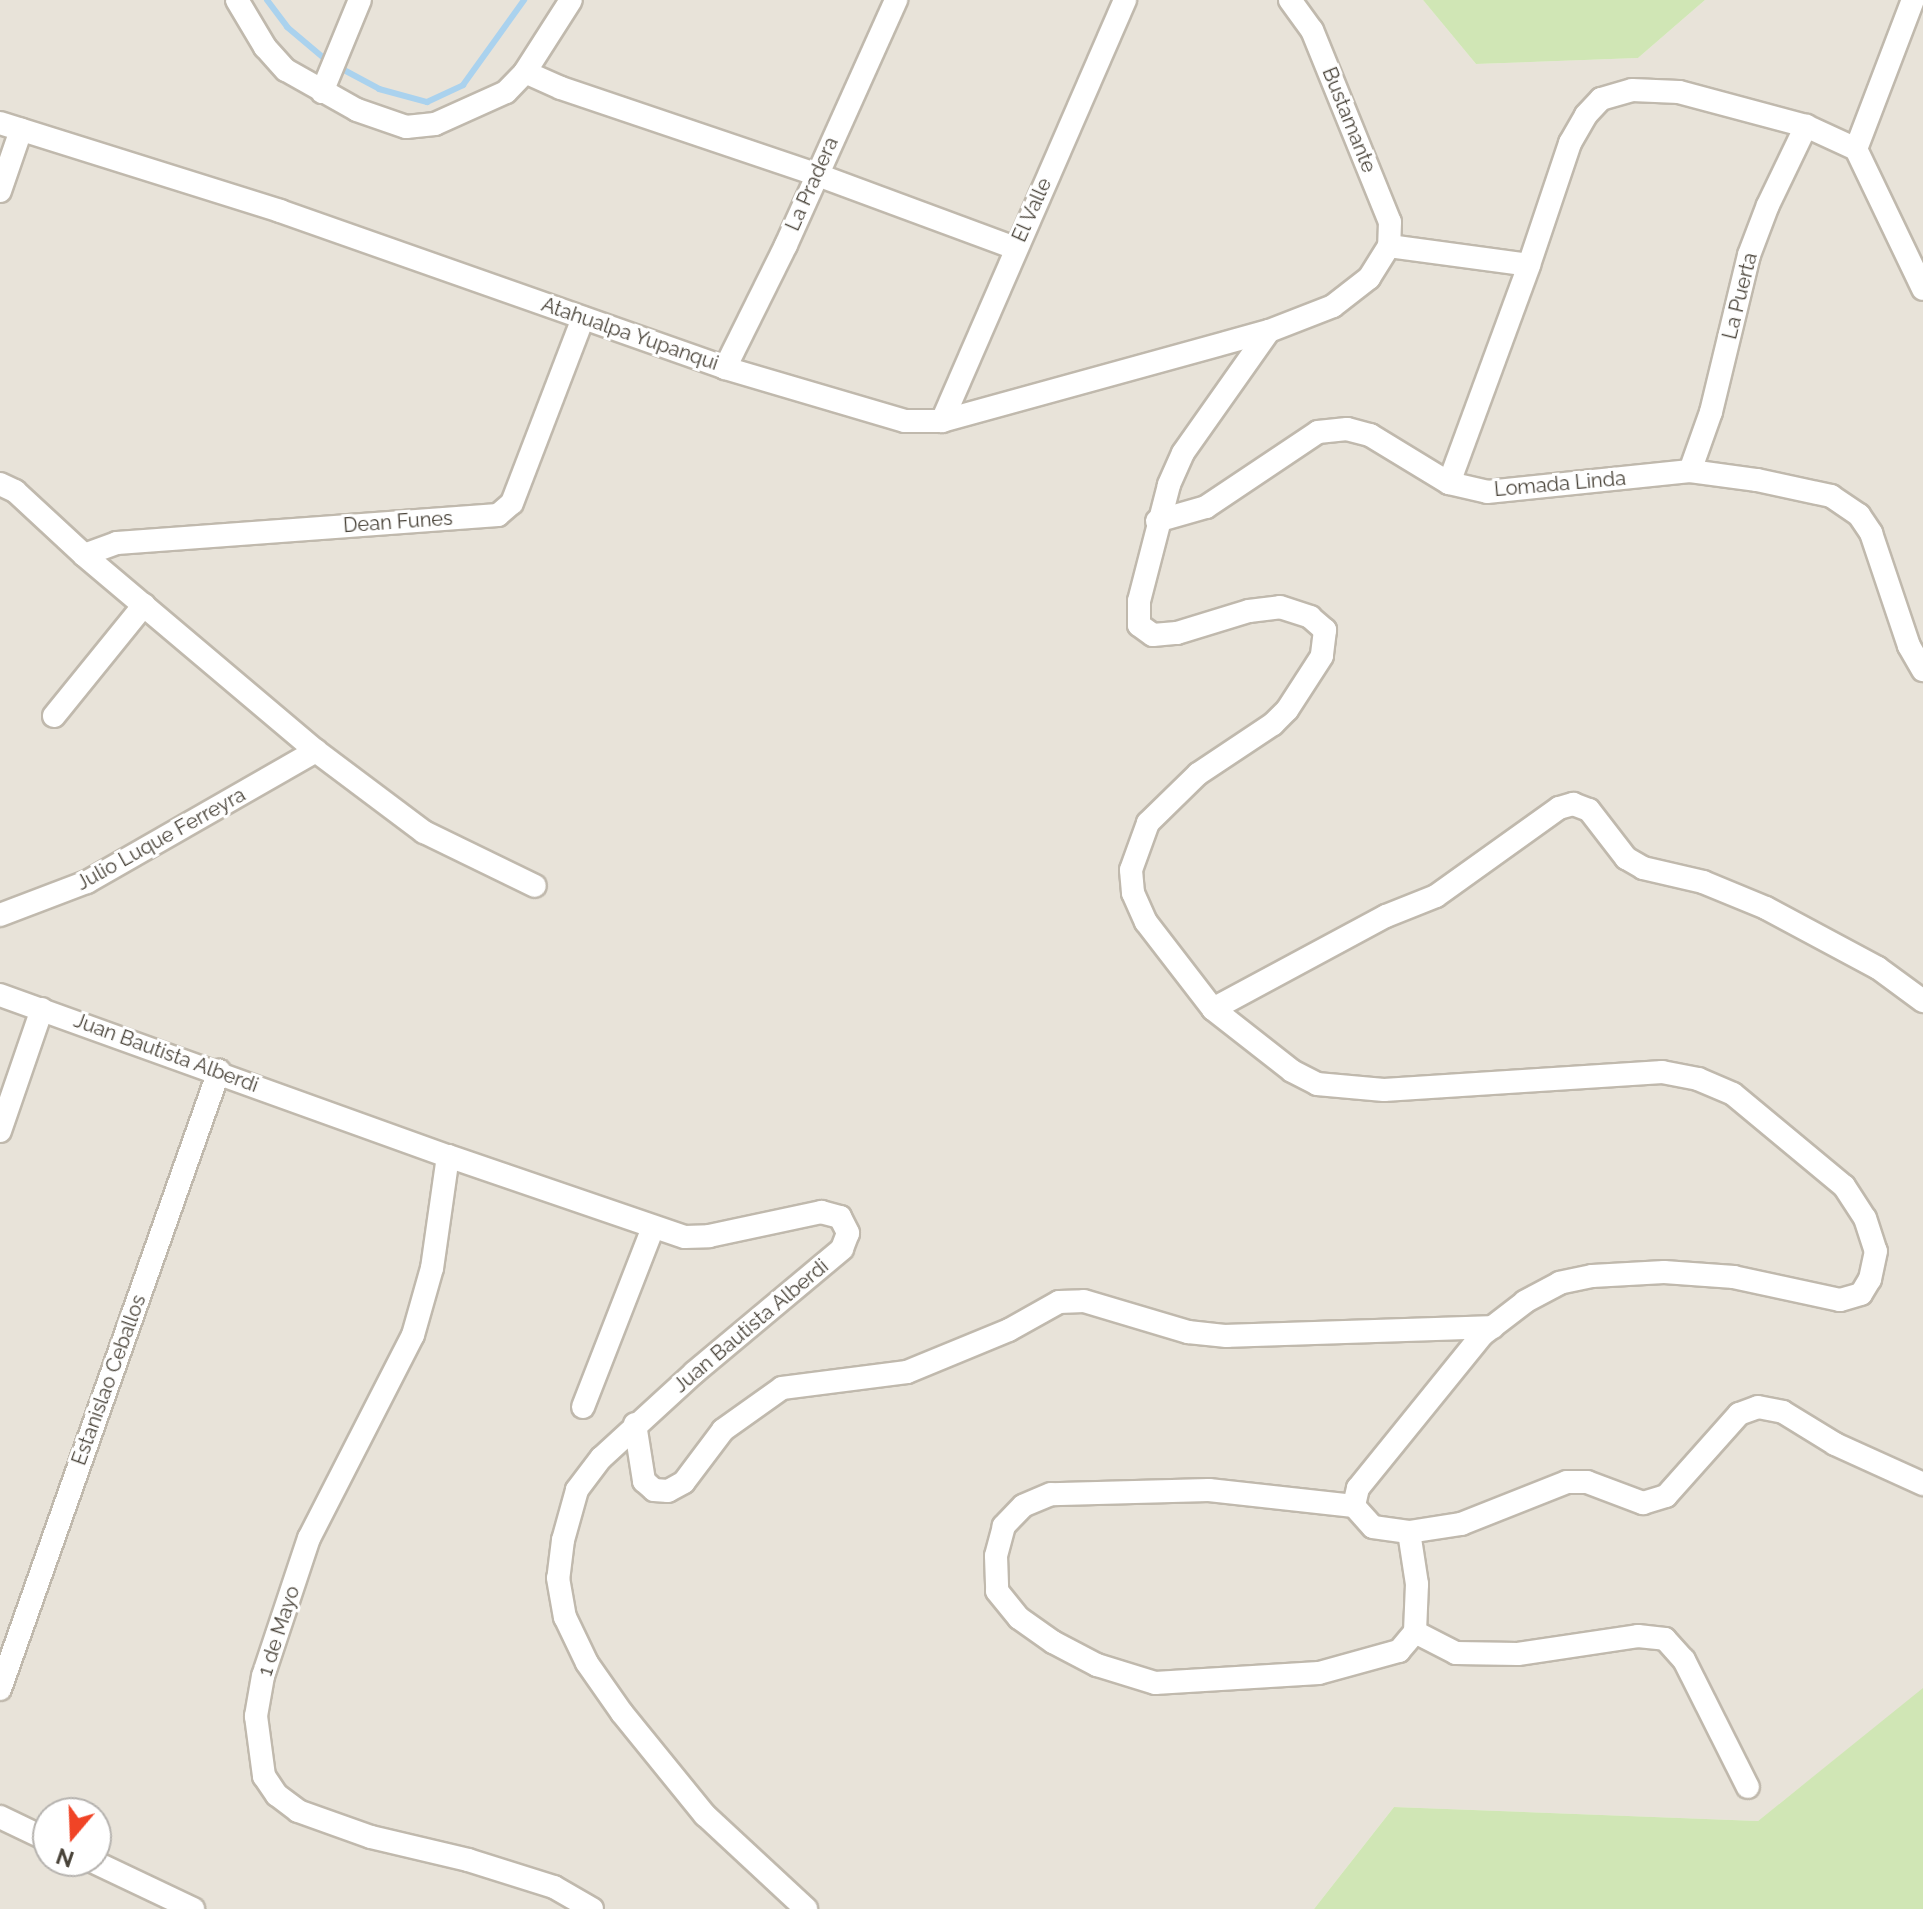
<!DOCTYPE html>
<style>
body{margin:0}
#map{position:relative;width:1923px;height:1909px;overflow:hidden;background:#f4f1ea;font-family:Raleway,sans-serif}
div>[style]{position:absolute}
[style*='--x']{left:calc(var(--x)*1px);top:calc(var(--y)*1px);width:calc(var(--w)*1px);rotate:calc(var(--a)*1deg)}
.residential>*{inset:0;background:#e8e3d9}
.green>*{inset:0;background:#d0e6b5}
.stream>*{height:6px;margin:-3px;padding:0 3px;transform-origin:3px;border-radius:3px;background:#aad2ee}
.roads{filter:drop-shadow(2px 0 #c0b9ad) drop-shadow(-2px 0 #c0b9ad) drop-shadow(0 2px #c0b9ad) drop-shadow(0 -2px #c0b9ad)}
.street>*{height:22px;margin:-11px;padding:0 11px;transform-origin:11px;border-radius:11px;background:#fff}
span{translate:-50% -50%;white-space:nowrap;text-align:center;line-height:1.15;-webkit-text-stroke:6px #fff;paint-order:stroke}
.street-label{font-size:20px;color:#484238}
.north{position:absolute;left:32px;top:1797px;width:80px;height:80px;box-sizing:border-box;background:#fff;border:2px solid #b6b3af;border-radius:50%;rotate:199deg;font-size:22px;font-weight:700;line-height:32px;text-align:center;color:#484238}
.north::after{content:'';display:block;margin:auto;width:28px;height:36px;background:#f04426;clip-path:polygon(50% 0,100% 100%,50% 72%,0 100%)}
</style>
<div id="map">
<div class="residential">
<i style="clip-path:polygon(evenodd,0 0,1423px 0,1476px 64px,1638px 58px,1705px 0,1923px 0,1923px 1689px,1758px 1821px,1394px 1807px,1314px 1909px,0 1909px,0 0,48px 1813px,96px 1813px,96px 1861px,48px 1861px,48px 1813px)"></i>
</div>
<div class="green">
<i style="clip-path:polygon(1423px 0,1705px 0,1638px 58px,1476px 64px)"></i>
<i style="clip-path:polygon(1923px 1688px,1923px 1909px,1314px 1909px,1394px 1807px,1758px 1821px)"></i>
</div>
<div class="stream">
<i style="--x:267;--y:0;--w:34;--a:53"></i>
<i style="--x:287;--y:27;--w:50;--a:40.1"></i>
<i style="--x:344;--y:70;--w:40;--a:28"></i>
<i style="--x:379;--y:89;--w:50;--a:15.2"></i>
<i style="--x:427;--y:102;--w:40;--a:-25"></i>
<i style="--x:463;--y:85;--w:105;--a:-54.3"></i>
</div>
<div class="roads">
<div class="street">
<i style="--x:237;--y:0;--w:55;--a:59.2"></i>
<i style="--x:265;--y:47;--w:31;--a:48"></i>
<i style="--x:286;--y:70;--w:81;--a:29.4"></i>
<i style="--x:357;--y:110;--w:52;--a:19.1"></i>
<i style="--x:406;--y:127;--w:29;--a:-6"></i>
<i style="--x:435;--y:124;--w:78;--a:-24.3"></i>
<i style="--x:506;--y:92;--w:28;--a:-46"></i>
<i style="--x:525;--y:72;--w:85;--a:-57.4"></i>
<i style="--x:1290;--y:0;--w:37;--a:54"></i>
<i style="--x:1312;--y:30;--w:207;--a:67.9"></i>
<i style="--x:1390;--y:222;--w:24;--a:92"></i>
<i style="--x:525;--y:72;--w:39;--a:24"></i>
<i style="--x:561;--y:88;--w:268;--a:18.7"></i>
<i style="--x:815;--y:174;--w:213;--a:20.3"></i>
<i style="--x:322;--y:92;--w:100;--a:-67.6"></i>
<i style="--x:0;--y:123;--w:294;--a:17.4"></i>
<i style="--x:280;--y:211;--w:472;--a:19.4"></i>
<i style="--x:725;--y:368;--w:188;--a:16.4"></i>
<i style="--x:905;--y:421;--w:37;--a:0"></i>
<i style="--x:942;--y:421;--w:339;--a:-15.4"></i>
<i style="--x:1269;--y:331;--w:69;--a:-21.3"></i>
<i style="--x:1333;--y:306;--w:46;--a:-37.9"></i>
<i style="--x:1369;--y:278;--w:38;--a:-58"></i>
<i style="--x:1856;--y:149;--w:160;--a:-69.1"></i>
<i style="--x:1856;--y:149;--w:155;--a:64.4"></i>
<i style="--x:0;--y:191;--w:65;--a:-71"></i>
<i style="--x:1389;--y:246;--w:141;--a:7.7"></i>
<i style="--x:1529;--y:265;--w:129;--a:-71.4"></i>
<i style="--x:1570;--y:143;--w:32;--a:-60"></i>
<i style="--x:1586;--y:115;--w:22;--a:-47"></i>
<i style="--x:1601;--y:99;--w:32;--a:-16"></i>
<i style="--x:1632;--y:90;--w:47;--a:2.4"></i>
<i style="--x:1679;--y:92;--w:131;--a:15"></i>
<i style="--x:1806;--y:126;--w:55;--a:24.7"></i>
<i style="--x:1269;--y:331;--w:149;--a:125.2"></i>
<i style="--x:1183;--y:453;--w:35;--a:114"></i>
<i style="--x:1169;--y:485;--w:120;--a:104.5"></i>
<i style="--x:1139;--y:601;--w:24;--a:90"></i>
<i style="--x:1139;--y:625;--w:17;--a:36"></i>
<i style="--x:1153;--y:635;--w:24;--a:-5"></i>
<i style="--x:1177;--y:633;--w:75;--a:-17"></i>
<i style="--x:1249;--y:611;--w:31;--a:-7"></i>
<i style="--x:1280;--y:607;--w:32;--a:18"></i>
<i style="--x:1310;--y:617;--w:20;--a:41"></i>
<i style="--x:1325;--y:630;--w:26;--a:97"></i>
<i style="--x:1322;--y:656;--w:64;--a:122.9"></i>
<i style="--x:1287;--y:710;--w:20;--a:135"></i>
<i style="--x:1273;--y:724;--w:90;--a:146.3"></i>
<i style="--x:1198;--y:774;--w:70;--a:135.6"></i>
<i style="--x:1148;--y:823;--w:50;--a:109.9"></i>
<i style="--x:1131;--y:870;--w:23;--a:85"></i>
<i style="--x:1133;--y:893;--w:32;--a:66"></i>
<i style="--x:1146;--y:922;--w:110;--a:52.4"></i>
<i style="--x:1213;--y:1009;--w:100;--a:38.1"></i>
<i style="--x:1292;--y:1071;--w:28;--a:27"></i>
<i style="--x:1317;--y:1084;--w:67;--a:5.1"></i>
<i style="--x:1384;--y:1090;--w:279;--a:-3.7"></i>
<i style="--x:1662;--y:1072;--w:37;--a:11"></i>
<i style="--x:1698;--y:1079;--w:38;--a:23"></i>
<i style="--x:1733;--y:1094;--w:144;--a:39.7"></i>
<i style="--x:1844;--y:1186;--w:38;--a:57"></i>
<i style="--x:1865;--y:1218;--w:35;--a:72"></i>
<i style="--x:1876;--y:1251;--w:29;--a:102"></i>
<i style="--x:1870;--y:1279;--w:17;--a:121"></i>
<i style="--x:1861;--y:1294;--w:22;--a:164"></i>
<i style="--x:1840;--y:1300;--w:108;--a:-167.8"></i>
<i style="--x:1734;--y:1277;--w:70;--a:-175.9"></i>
<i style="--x:1664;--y:1272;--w:72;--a:176.8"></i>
<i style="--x:1592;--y:1276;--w:33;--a:168"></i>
<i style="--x:1560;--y:1283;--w:40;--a:152"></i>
<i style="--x:1525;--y:1302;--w:54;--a:142.5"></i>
<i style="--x:1482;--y:1335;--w:197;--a:129"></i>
<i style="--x:1358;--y:1488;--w:18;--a:103"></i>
<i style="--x:1354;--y:1506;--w:28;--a:48"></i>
<i style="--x:1373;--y:1527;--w:36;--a:8"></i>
<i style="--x:1409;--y:1532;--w:53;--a:-8.7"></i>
<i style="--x:1461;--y:1524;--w:114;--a:-21.6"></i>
<i style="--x:1567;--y:1482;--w:20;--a:0"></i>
<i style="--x:1587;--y:1482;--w:60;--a:20.6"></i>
<i style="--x:1643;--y:1503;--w:24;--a:-17"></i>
<i style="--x:1666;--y:1496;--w:110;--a:-48.3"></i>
<i style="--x:1739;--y:1414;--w:20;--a:-20"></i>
<i style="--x:1758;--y:1407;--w:25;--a:11"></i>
<i style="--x:1783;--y:1412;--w:61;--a:31.6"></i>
<i style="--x:1835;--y:1444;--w:97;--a:24.4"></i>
<i style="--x:725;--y:368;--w:137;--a:-63.6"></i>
<i style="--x:786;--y:245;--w:269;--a:-65.8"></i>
<i style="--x:942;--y:421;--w:459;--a:-66.5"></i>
<i style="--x:1690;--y:471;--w:63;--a:-70.4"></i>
<i style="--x:1711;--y:412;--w:162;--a:-76.4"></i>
<i style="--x:1749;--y:255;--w:53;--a:-69.2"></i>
<i style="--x:1768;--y:205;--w:88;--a:-64.3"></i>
<i style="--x:1449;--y:483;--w:232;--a:-69.8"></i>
<i style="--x:0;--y:484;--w:17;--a:25"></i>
<i style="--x:15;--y:491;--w:94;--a:42.8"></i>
<i style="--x:84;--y:555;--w:304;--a:40.2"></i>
<i style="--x:316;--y:751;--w:135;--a:36.9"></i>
<i style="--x:424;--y:832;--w:123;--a:25.9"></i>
<i style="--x:1157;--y:521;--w:51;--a:-15.9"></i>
<i style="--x:1206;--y:507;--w:135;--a:-33.8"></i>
<i style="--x:1318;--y:432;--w:29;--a:-6"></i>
<i style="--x:1347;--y:429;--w:24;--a:15"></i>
<i style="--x:1370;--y:435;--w:92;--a:31.3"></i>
<i style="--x:1449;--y:483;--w:39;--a:13"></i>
<i style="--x:1487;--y:492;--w:204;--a:-5.9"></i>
<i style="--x:1690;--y:471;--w:68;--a:7.7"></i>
<i style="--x:1757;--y:480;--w:76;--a:12.2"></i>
<i style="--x:1831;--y:496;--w:34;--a:34"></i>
<i style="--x:1859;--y:515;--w:22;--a:56"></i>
<i style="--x:1871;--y:533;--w:119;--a:71.4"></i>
<i style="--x:1909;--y:646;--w:28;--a:60"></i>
<i style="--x:84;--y:555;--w:35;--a:-20"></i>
<i style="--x:117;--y:543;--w:382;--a:-4.2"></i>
<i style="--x:498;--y:515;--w:18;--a:-41"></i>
<i style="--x:512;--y:503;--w:198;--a:-69"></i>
<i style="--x:54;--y:716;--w:143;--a:-51"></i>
<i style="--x:0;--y:915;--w:93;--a:-20.8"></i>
<i style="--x:87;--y:882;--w:264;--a:-29.8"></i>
<i style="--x:0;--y:995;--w:476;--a:19.8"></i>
<i style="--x:448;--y:1156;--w:250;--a:18.9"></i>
<i style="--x:685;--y:1237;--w:24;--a:-2"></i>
<i style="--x:709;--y:1236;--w:115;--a:-12.1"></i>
<i style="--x:821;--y:1212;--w:20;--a:15"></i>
<i style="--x:840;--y:1217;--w:18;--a:63"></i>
<i style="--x:848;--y:1233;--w:17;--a:111"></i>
<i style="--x:842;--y:1249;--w:192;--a:140.1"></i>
<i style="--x:695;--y:1372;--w:127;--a:137.5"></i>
<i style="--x:601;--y:1458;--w:40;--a:127"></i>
<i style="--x:577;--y:1490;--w:52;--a:105.6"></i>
<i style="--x:563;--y:1540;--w:38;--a:97"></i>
<i style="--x:558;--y:1578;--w:40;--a:80"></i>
<i style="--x:565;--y:1617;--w:51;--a:64.4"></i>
<i style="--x:587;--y:1663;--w:61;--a:55"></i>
<i style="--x:622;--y:1713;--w:132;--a:50.9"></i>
<i style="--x:705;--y:1815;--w:138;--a:42.9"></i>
<i style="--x:1213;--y:1009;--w:196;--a:-28.3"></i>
<i style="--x:1386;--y:916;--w:54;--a:-21.8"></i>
<i style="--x:1436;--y:896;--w:151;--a:-35.6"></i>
<i style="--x:1559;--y:808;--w:15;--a:-16"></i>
<i style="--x:1573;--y:804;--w:17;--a:21"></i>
<i style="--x:1589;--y:810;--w:61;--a:52.4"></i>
<i style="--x:1626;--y:858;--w:20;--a:30"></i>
<i style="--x:1643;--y:868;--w:62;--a:13.1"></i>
<i style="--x:1703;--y:882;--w:68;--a:22.4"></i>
<i style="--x:1766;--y:908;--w:127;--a:28.2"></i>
<i style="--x:1878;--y:968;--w:56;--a:36.3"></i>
<i style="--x:0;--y:1131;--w:129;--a:-71"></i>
<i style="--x:448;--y:1156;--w:113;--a:98.1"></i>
<i style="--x:432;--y:1268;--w:70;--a:105.8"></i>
<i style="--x:413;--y:1335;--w:228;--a:117.1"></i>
<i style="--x:309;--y:1538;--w:145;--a:108.4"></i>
<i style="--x:263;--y:1676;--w:41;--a:99.9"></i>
<i style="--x:256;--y:1716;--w:61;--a:82.4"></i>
<i style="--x:264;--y:1776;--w:23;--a:56"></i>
<i style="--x:277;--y:1795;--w:26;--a:37"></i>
<i style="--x:298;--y:1811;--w:77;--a:19.6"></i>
<i style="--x:371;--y:1837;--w:100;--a:13.3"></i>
<i style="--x:468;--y:1860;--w:90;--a:17.4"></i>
<i style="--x:554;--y:1887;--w:44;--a:30.1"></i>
<i style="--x:583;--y:1407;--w:193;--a:-68.7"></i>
<i style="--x:635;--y:1424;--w:58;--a:81"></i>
<i style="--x:644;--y:1481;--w:13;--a:42"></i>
<i style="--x:654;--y:1490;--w:14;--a:4"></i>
<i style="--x:668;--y:1491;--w:18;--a:-29"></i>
<i style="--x:684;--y:1482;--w:65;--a:-53.1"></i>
<i style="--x:723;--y:1430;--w:72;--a:-35.4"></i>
<i style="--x:782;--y:1388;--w:126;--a:-7.3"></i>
<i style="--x:907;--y:1372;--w:110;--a:-22.4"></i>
<i style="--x:1009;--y:1330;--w:57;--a:-29.2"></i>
<i style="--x:1059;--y:1302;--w:25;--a:-2"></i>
<i style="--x:1084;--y:1301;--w:109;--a:16.6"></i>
<i style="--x:1188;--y:1332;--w:39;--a:6"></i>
<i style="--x:1227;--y:1336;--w:266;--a:-1.9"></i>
<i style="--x:1354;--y:1506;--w:146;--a:-173.7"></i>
<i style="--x:1209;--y:1490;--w:158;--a:178.5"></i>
<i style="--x:1051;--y:1494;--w:30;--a:157"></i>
<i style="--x:1023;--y:1506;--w:28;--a:134"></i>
<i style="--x:1004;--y:1526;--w:31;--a:105"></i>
<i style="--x:996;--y:1556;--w:35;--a:88"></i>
<i style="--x:997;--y:1591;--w:35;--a:51"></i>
<i style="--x:1019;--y:1618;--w:42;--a:35.2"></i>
<i style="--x:1053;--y:1642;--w:50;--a:27.6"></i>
<i style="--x:1097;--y:1665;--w:61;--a:17.2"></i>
<i style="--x:1155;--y:1683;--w:164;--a:-3.5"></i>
<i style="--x:1319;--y:1673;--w:83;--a:-15.4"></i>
<i style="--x:1399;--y:1651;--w:25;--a:-50"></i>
<i style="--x:1409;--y:1532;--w:53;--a:81.3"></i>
<i style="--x:1417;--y:1584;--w:48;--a:92.4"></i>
<i style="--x:1415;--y:1632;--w:46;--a:27.1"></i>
<i style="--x:1456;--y:1653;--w:62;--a:0.9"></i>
<i style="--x:1518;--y:1654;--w:121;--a:-8.5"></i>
<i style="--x:1638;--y:1636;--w:27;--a:6"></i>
<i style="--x:1665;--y:1639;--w:28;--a:48"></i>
<i style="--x:1684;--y:1660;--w:142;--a:63.3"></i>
<i style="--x:0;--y:1689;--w:656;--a:-70.49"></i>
<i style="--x:0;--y:1817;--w:53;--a:25.6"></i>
<i style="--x:92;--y:1861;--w:112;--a:25.4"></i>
</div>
</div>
<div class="street-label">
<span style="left:1349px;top:120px;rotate:68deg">Bustamante</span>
<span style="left:812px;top:184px;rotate:-66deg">La Pradera</span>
<span style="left:1032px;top:210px;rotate:-66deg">El Valle</span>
<span style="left:1740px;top:296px;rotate:-76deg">La Puerta</span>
<span style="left:630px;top:334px;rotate:19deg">Atahualpa Yupanqui</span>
<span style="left:1560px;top:484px;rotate:-5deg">Lomada Linda</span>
<span style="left:398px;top:522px;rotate:-4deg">Dean Funes</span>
<span style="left:161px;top:839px;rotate:-29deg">Julio Luque Ferreyra</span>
<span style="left:166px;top:1053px;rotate:20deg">Juan Bautista Alberdi</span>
<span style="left:751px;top:1326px;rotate:-40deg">Juan Bautista Alberdi</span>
<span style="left:109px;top:1380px;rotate:-70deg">Estanislao Ceballos</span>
<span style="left:279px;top:1631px;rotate:-72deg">1 de Mayo</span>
</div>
<div class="north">N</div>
</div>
